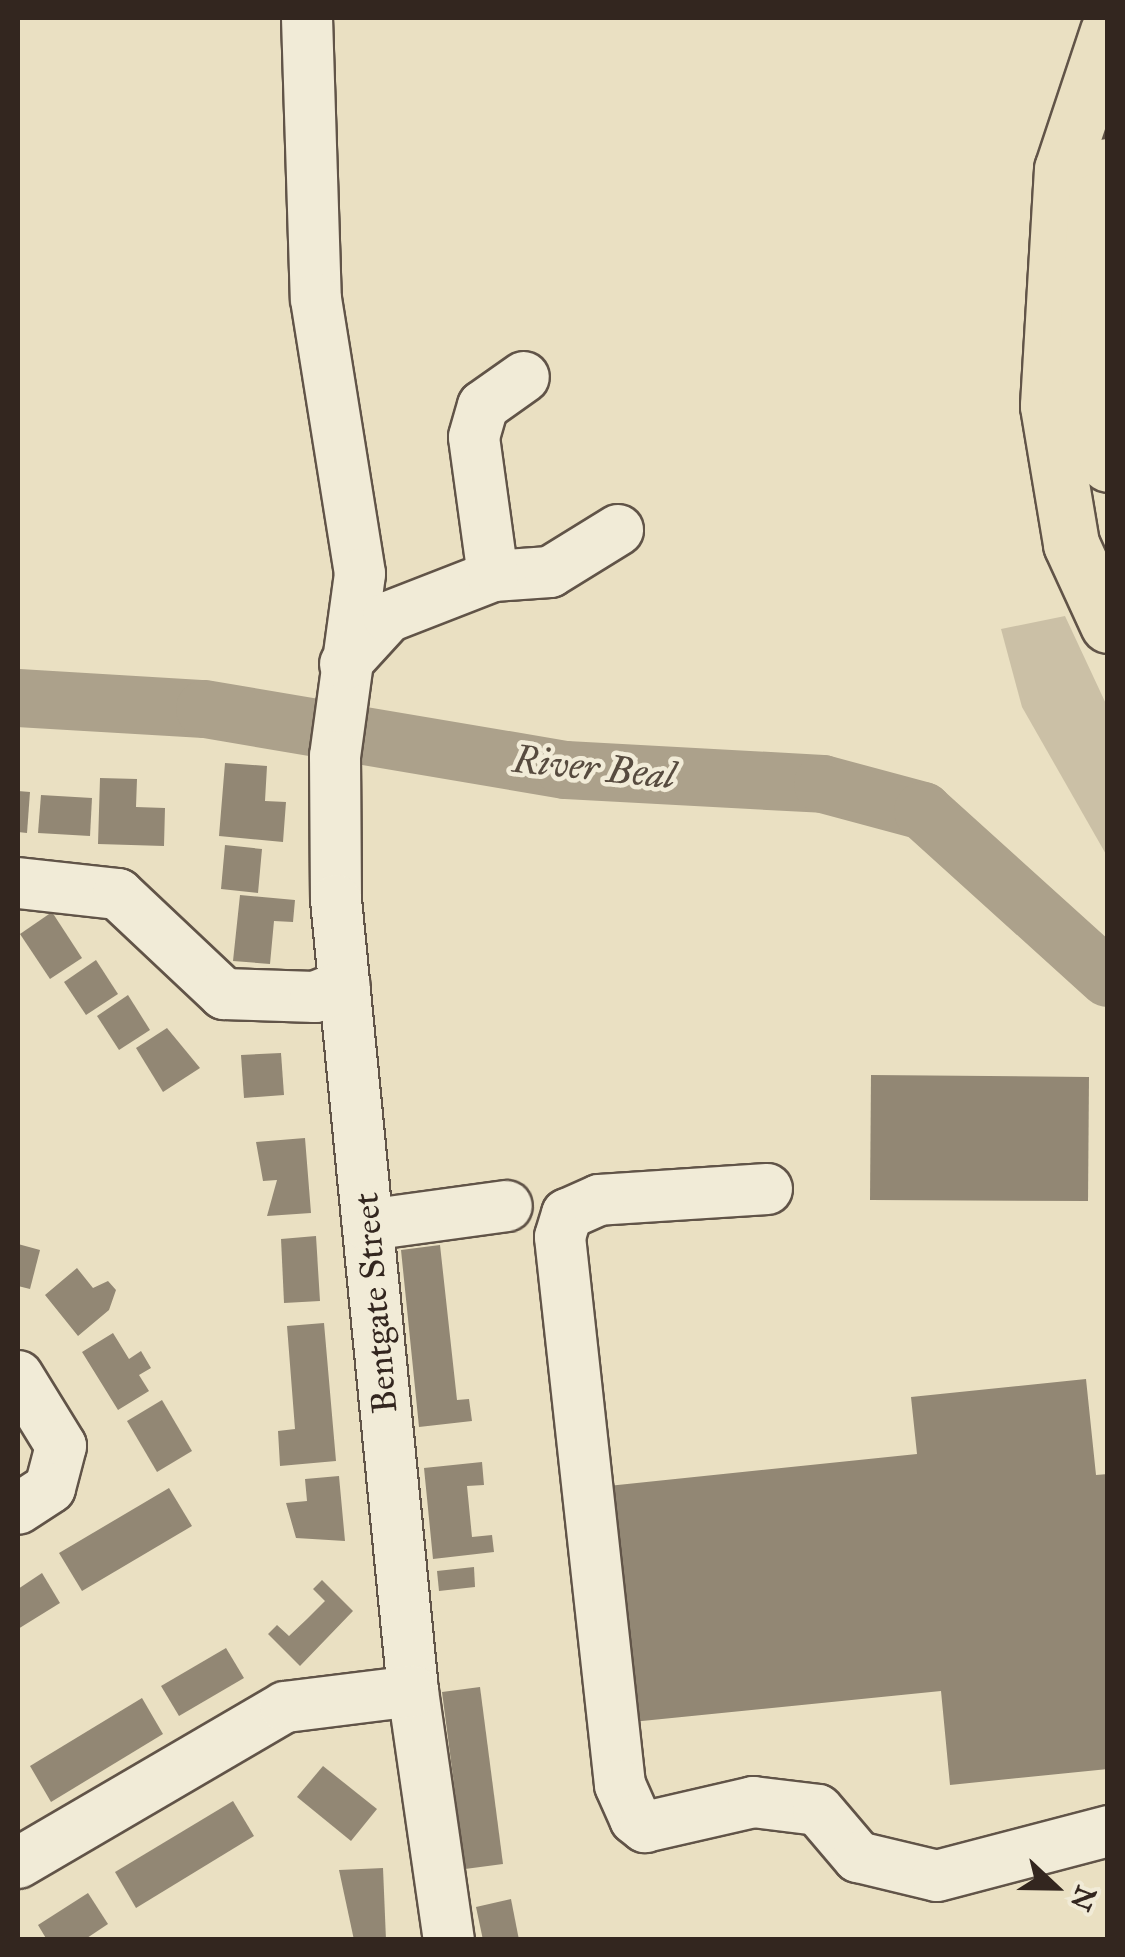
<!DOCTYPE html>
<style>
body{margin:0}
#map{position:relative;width:1125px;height:1957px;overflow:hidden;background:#eae0c2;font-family:"IM FELL Great Primer",serif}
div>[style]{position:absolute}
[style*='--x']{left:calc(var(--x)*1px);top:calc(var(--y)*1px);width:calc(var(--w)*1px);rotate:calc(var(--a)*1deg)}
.green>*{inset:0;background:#cbc0a6}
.river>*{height:58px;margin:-29px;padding:0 29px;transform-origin:29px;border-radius:29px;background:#aca18b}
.building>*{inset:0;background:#928774}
.roads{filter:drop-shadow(2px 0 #615448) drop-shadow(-2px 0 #615448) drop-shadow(0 2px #615448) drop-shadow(0 -2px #615448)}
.minor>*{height:50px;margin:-25px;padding:0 25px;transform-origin:25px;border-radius:25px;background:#f1ebd7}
.highway>*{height:55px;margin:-27.5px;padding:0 27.5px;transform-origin:27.5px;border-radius:27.5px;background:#eae0c2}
span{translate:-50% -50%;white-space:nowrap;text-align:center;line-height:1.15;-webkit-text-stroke:9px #f1ebd7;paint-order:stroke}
.street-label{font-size:35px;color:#33261f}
.water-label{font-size:38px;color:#574b3f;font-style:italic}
.frame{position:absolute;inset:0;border:20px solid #33261f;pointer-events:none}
.north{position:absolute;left:1005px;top:1837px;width:100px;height:100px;-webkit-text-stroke:8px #f1ebd7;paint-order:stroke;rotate:112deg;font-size:28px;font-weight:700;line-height:40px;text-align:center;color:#33261f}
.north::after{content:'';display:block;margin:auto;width:35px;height:45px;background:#33261f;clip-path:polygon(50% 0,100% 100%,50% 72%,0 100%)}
</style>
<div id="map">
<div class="green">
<i style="clip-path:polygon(1065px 616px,1107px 706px,1107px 856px,1022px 707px,1001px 629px)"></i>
</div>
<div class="river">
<i style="--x:18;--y:698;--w:187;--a:3.4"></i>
<i style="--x:205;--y:709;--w:366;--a:9.6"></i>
<i style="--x:566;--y:770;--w:257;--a:3.1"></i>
<i style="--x:823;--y:784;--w:104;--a:15.1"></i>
<i style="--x:923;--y:811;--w:249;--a:42.1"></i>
</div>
<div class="building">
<i style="clip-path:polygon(225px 763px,267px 766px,265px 801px,286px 802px,283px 842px,219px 836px)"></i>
<i style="clip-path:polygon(100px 778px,137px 779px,136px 807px,165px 808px,164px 846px,98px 844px)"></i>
<i style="clip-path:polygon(18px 791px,30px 792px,27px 833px,18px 832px)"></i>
<i style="clip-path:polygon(41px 795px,92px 798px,90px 836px,38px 833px)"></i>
<i style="clip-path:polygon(225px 845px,262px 849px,258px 893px,221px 889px)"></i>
<i style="clip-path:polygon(240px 895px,295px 900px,293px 922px,274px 921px,270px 964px,233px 961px)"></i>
<i style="clip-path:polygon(52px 912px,82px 958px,50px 979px,20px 934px)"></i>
<i style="clip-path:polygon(96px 960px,118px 994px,86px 1015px,64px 982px)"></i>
<i style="clip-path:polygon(128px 995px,150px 1030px,119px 1050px,97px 1016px)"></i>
<i style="clip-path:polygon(167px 1028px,200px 1068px,163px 1092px,136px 1048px)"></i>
<i style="clip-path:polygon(281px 1053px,284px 1095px,244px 1098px,241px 1055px)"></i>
<i style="clip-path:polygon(871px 1075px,1089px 1077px,1088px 1201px,870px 1200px)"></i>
<i style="clip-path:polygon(305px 1138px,311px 1213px,267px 1216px,277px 1180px,263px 1181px,256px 1142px)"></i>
<i style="clip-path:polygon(316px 1236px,320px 1301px,284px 1303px,281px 1239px)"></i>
<i style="clip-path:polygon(18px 1244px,40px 1250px,30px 1289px,18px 1286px)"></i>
<i style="clip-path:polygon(440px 1245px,457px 1400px,469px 1399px,472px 1421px,419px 1427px,401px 1250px)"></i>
<i style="clip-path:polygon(77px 1268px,93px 1288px,108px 1281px,116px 1290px,109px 1310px,78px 1336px,45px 1295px)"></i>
<i style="clip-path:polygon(324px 1323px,336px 1461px,280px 1466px,278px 1431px,295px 1429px,287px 1326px)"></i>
<i style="clip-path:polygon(113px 1333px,129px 1359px,141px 1351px,151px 1368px,139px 1375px,149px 1391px,118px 1410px,82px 1352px)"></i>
<i style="clip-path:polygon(1086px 1379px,1096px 1475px,1108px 1474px,1108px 1769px,950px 1785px,941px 1691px,632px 1722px,608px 1486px,917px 1454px,911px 1397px)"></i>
<i style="clip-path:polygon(162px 1400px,192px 1451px,157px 1472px,127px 1421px)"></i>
<i style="clip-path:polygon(482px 1462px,484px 1485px,467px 1486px,472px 1537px,492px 1535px,494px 1552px,433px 1559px,424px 1468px)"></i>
<i style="clip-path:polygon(339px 1476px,345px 1541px,296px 1538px,286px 1503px,307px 1501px,305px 1479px)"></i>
<i style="clip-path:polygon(169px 1488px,192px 1526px,82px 1591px,59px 1553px)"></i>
<i style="clip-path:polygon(474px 1567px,475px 1587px,439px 1591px,437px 1571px)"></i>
<i style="clip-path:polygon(42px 1573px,60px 1603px,18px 1629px,18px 1589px)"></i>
<i style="clip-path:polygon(322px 1580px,353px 1611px,300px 1666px,268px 1634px,277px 1625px,289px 1636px,307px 1619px,325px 1601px,313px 1589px)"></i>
<i style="clip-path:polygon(226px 1648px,244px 1678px,179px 1716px,161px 1686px)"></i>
<i style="clip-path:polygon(480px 1687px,503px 1864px,465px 1869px,442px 1692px)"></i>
<i style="clip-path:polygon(142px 1698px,163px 1734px,51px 1802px,30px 1766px)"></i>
<i style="clip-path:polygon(323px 1766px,377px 1809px,351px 1841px,297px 1797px)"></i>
<i style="clip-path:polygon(233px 1801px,254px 1836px,136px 1908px,115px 1872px)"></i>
<i style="clip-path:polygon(383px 1868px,386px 1940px,354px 1940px,339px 1870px)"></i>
<i style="clip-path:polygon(88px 1893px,108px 1924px,84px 1940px,47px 1940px,38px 1925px)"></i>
<i style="clip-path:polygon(511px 1899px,519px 1940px,483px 1940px,476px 1907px)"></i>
</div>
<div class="roads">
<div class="minor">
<i style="--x:307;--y:18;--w:281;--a:88.2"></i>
<i style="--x:316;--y:299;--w:278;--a:80.9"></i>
<i style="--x:360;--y:574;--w:184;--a:97.8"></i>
<i style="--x:335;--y:756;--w:144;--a:89.6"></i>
<i style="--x:336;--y:900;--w:795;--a:84.44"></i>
<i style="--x:413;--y:1691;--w:252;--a:81.8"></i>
<i style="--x:493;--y:576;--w:57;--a:-4"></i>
<i style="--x:550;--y:572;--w:80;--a:-31.7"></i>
<i style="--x:345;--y:664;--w:64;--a:-47.5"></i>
<i style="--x:388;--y:617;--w:113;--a:-21.3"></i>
<i style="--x:493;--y:576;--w:140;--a:-97.8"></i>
<i style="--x:474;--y:437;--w:32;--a:-74"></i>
<i style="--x:483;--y:406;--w:50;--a:-35.3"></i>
<i style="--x:18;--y:883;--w:101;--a:6.3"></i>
<i style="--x:118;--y:894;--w:146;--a:43.3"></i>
<i style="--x:224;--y:994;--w:91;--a:1.9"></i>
<i style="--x:315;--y:997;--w:32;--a:-22"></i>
<i style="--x:767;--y:1189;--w:168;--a:176.3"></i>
<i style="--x:599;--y:1200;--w:35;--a:156"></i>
<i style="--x:567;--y:1214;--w:24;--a:107"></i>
<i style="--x:560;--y:1237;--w:551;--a:83.75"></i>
<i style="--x:620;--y:1785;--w:37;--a:66"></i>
<i style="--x:635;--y:1819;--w:13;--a:39"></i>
<i style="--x:645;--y:1827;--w:111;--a:-13"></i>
<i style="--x:753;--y:1802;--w:65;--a:7"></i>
<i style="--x:818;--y:1810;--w:62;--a:49.6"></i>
<i style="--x:858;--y:1857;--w:81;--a:13.5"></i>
<i style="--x:937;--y:1876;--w:177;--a:-14.7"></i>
<i style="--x:368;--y:1225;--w:140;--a:-7.8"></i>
<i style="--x:18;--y:1376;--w:82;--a:58.4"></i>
<i style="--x:61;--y:1446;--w:43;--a:104.7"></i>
<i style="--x:50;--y:1488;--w:38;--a:147"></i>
<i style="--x:18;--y:1863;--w:309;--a:-30.3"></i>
<i style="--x:285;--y:1707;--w:129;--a:-7.1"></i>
</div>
<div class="highway">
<i style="--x:1108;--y:31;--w:145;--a:108.4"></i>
<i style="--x:1062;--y:169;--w:237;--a:93.4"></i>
<i style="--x:1048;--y:406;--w:140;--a:80.5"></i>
<i style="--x:1071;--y:544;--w:89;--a:65.4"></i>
<i style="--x:1108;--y:166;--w:37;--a:109"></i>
<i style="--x:1096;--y:201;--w:156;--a:93.7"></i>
<i style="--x:1086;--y:357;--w:109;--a:78.4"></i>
</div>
</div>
<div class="street-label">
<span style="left:376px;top:1303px;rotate:-95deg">Bentgate Street</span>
</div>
<div class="water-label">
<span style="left:594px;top:768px;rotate:6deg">River Beal</span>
</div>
<div class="frame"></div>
<div class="north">N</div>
</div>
